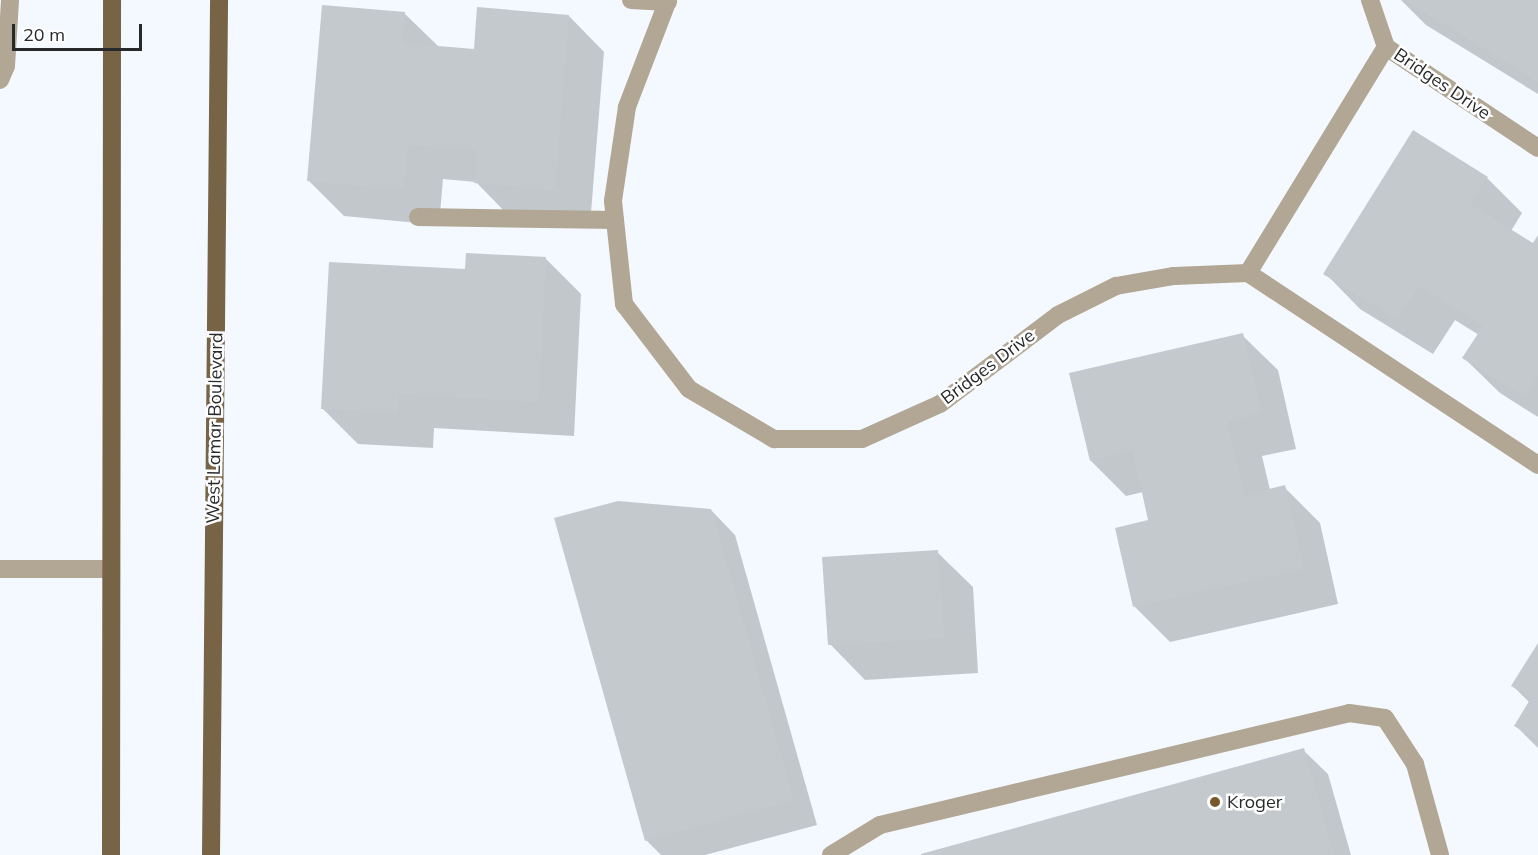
<!DOCTYPE html>
<style>
body{margin:0}
#map{position:relative;width:1538px;height:855px;overflow:hidden;background:#f3f9fe;font-family:Mulish,sans-serif}
div>[style]{position:absolute}
[style*='--x']{left:calc(var(--x)*1px);top:calc(var(--y)*1px);width:calc(var(--w)*1px);rotate:calc(var(--a)*1deg)}
.shadow>*{inset:0;background:#0003}
.building>*{inset:0;background:#c3c9cd}
.minor>*{height:18px;margin:-9px;padding:0 9px;transform-origin:9px;border-radius:9px;background:#b2a695}
.major>*{height:18px;margin:-9px;padding:0 9px;transform-origin:9px;border-radius:9px;background:#776345}
.dots>*{width:16px;height:16px;translate:-50% -50%;box-sizing:border-box;border:3px solid #fff;border-radius:50%}
span{translate:-50% -50%;white-space:nowrap;text-align:center;line-height:1.15;-webkit-text-stroke:5px #fff;paint-order:stroke}
.street-label{font-size:18px;color:#27292b}
.poi-label{font-size:18px;color:#27292b}
.left{translate:0 -50%;text-align:left}
.scale{position:absolute;left:12px;top:24px;width:130px;height:27px;box-sizing:border-box;border:3px solid #27292b;border-top:0;padding-left:8px;font-size:18px;line-height:21px;white-space:nowrap;color:#27292b;-webkit-text-stroke:4px #fff;paint-order:stroke}
</style>
<div id="map">
<div class="shadow">
<i style="clip-path:polygon(1401px 0,1538px 0,1538px 94px,1426px 25px)"></i>
<i style="clip-path:polygon(404px 13px,439px 47px,475px 50px,569px 16px,604px 52px,590px 225px,511px 218px,476px 182px,443px 179px,439px 225px,344px 216px,309px 181px)"></i>
<i style="clip-path:polygon(1487px 178px,1522px 213px,1511px 231px,1533px 245px,1538px 237px,1538px 417px,1500px 393px,1464px 358px,1479px 335px,1455px 320px,1433px 354px,1360px 309px,1325px 273px)"></i>
<i style="clip-path:polygon(546px 259px,581px 294px,574px 436px,434px 428px,433px 448px,358px 444px,322px 408px,467px 271px)"></i>
<i style="clip-path:polygon(1242px 335px,1278px 370px,1296px 449px,1262px 456px,1270px 490px,1284px 487px,1320px 523px,1338px 604px,1170px 642px,1135px 607px,1150px 521px,1143px 492px,1126px 496px,1091px 461px)"></i>
<i style="clip-path:polygon(711px 510px,735px 535px,817px 825px,705px 855px,661px 855px,646px 840px)"></i>
<i style="clip-path:polygon(937px 552px,973px 587px,978px 673px,865px 680px,830px 644px)"></i>
<i style="clip-path:polygon(1538px 646px,1538px 748px,1516px 726px,1530px 703px,1513px 686px)"></i>
<i style="clip-path:polygon(1303px 750px,1328px 774px,1351px 855px,924px 855px)"></i>
</div>
<div class="building">
<i style="clip-path:polygon(1405px 0,1538px 0,1538px 82px)"></i>
<i style="clip-path:polygon(322px 5px,405px 12px,402px 43px,474px 49px,477px 7px,569px 15px,555px 190px,474px 183px,477px 150px,408px 145px,404px 190px,307px 181px)"></i>
<i style="clip-path:polygon(1413px 130px,1488px 177px,1470px 204px,1533px 243px,1538px 235px,1538px 376px,1525px 397px,1462px 358px,1483px 326px,1419px 286px,1397px 320px,1323px 274px)"></i>
<i style="clip-path:polygon(466px 253px,546px 257px,539px 402px,399px 394px,398px 413px,321px 409px,329px 262px,465px 269px)"></i>
<i style="clip-path:polygon(1243px 333px,1262px 413px,1227px 421px,1245px 495px,1285px 485px,1304px 569px,1133px 607px,1115px 528px,1148px 520px,1133px 451px,1090px 461px,1069px 373px)"></i>
<i style="clip-path:polygon(618px 501px,711px 509px,794px 800px,645px 841px,554px 518px)"></i>
<i style="clip-path:polygon(938px 550px,944px 638px,828px 645px,822px 557px)"></i>
<i style="clip-path:polygon(1538px 643px,1538px 740px,1514px 726px,1531px 698px,1511px 686px)"></i>
<i style="clip-path:polygon(1304px 748px,1334px 855px,921px 855px,921px 854px)"></i>
</div>
<div class="minor">
<i style="--x:631;--y:0;--w:37;--a:3"></i>
<i style="--x:668;--y:0;--w:115;--a:111"></i>
<i style="--x:627;--y:107;--w:95;--a:98.5"></i>
<i style="--x:613;--y:201;--w:104;--a:83.9"></i>
<i style="--x:624;--y:304;--w:107;--a:52.6"></i>
<i style="--x:689;--y:389;--w:99;--a:30.5"></i>
<i style="--x:774;--y:439;--w:88;--a:0"></i>
<i style="--x:862;--y:439;--w:85;--a:-24.2"></i>
<i style="--x:940;--y:404;--w:148;--a:-37"></i>
<i style="--x:1058;--y:315;--w:65;--a:-26.6"></i>
<i style="--x:1116;--y:286;--w:59;--a:-9.8"></i>
<i style="--x:1174;--y:276;--w:74;--a:-2.3"></i>
<i style="--x:1248;--y:273;--w:348;--a:33.5"></i>
<i style="--x:1370;--y:0;--w:50;--a:71.2"></i>
<i style="--x:0;--y:80;--w:15;--a:-67"></i>
<i style="--x:6;--y:66;--w:66;--a:-86.5"></i>
<i style="--x:418;--y:217;--w:197;--a:0.9"></i>
<i style="--x:1248;--y:273;--w:265;--a:-58.6"></i>
<i style="--x:1386;--y:47;--w:182;--a:33.6"></i>
<i style="--x:0;--y:569;--w:110;--a:0"></i>
<i style="--x:831;--y:855;--w:57;--a:-31.5"></i>
<i style="--x:880;--y:825;--w:482;--a:-13.4"></i>
<i style="--x:1349;--y:713;--w:36;--a:8"></i>
<i style="--x:1385;--y:718;--w:55;--a:56.9"></i>
<i style="--x:1415;--y:764;--w:94;--a:74.6"></i>
</div>
<div class="major">
<i style="--x:111;--y:855;--w:855;--a:-89.93"></i>
<i style="--x:211;--y:855;--w:855;--a:-89.46"></i>
</div>
<div class="dots">
<i style="left:1215px;top:802px;background:#75582c"></i>
</div>
<div class="street-label">
<span style="left:1442px;top:84px;rotate:34deg">Bridges Drive</span>
<span style="left:988px;top:367px;rotate:-37deg">Bridges Drive</span>
<span style="left:215px;top:428px;rotate:-89deg">West Lamar Boulevard</span>
</div>
<div class="poi-label">
<span class="left" style="left:1227px;top:802px">Kroger</span>
</div>
<div class="scale">20 m</div>
</div>
